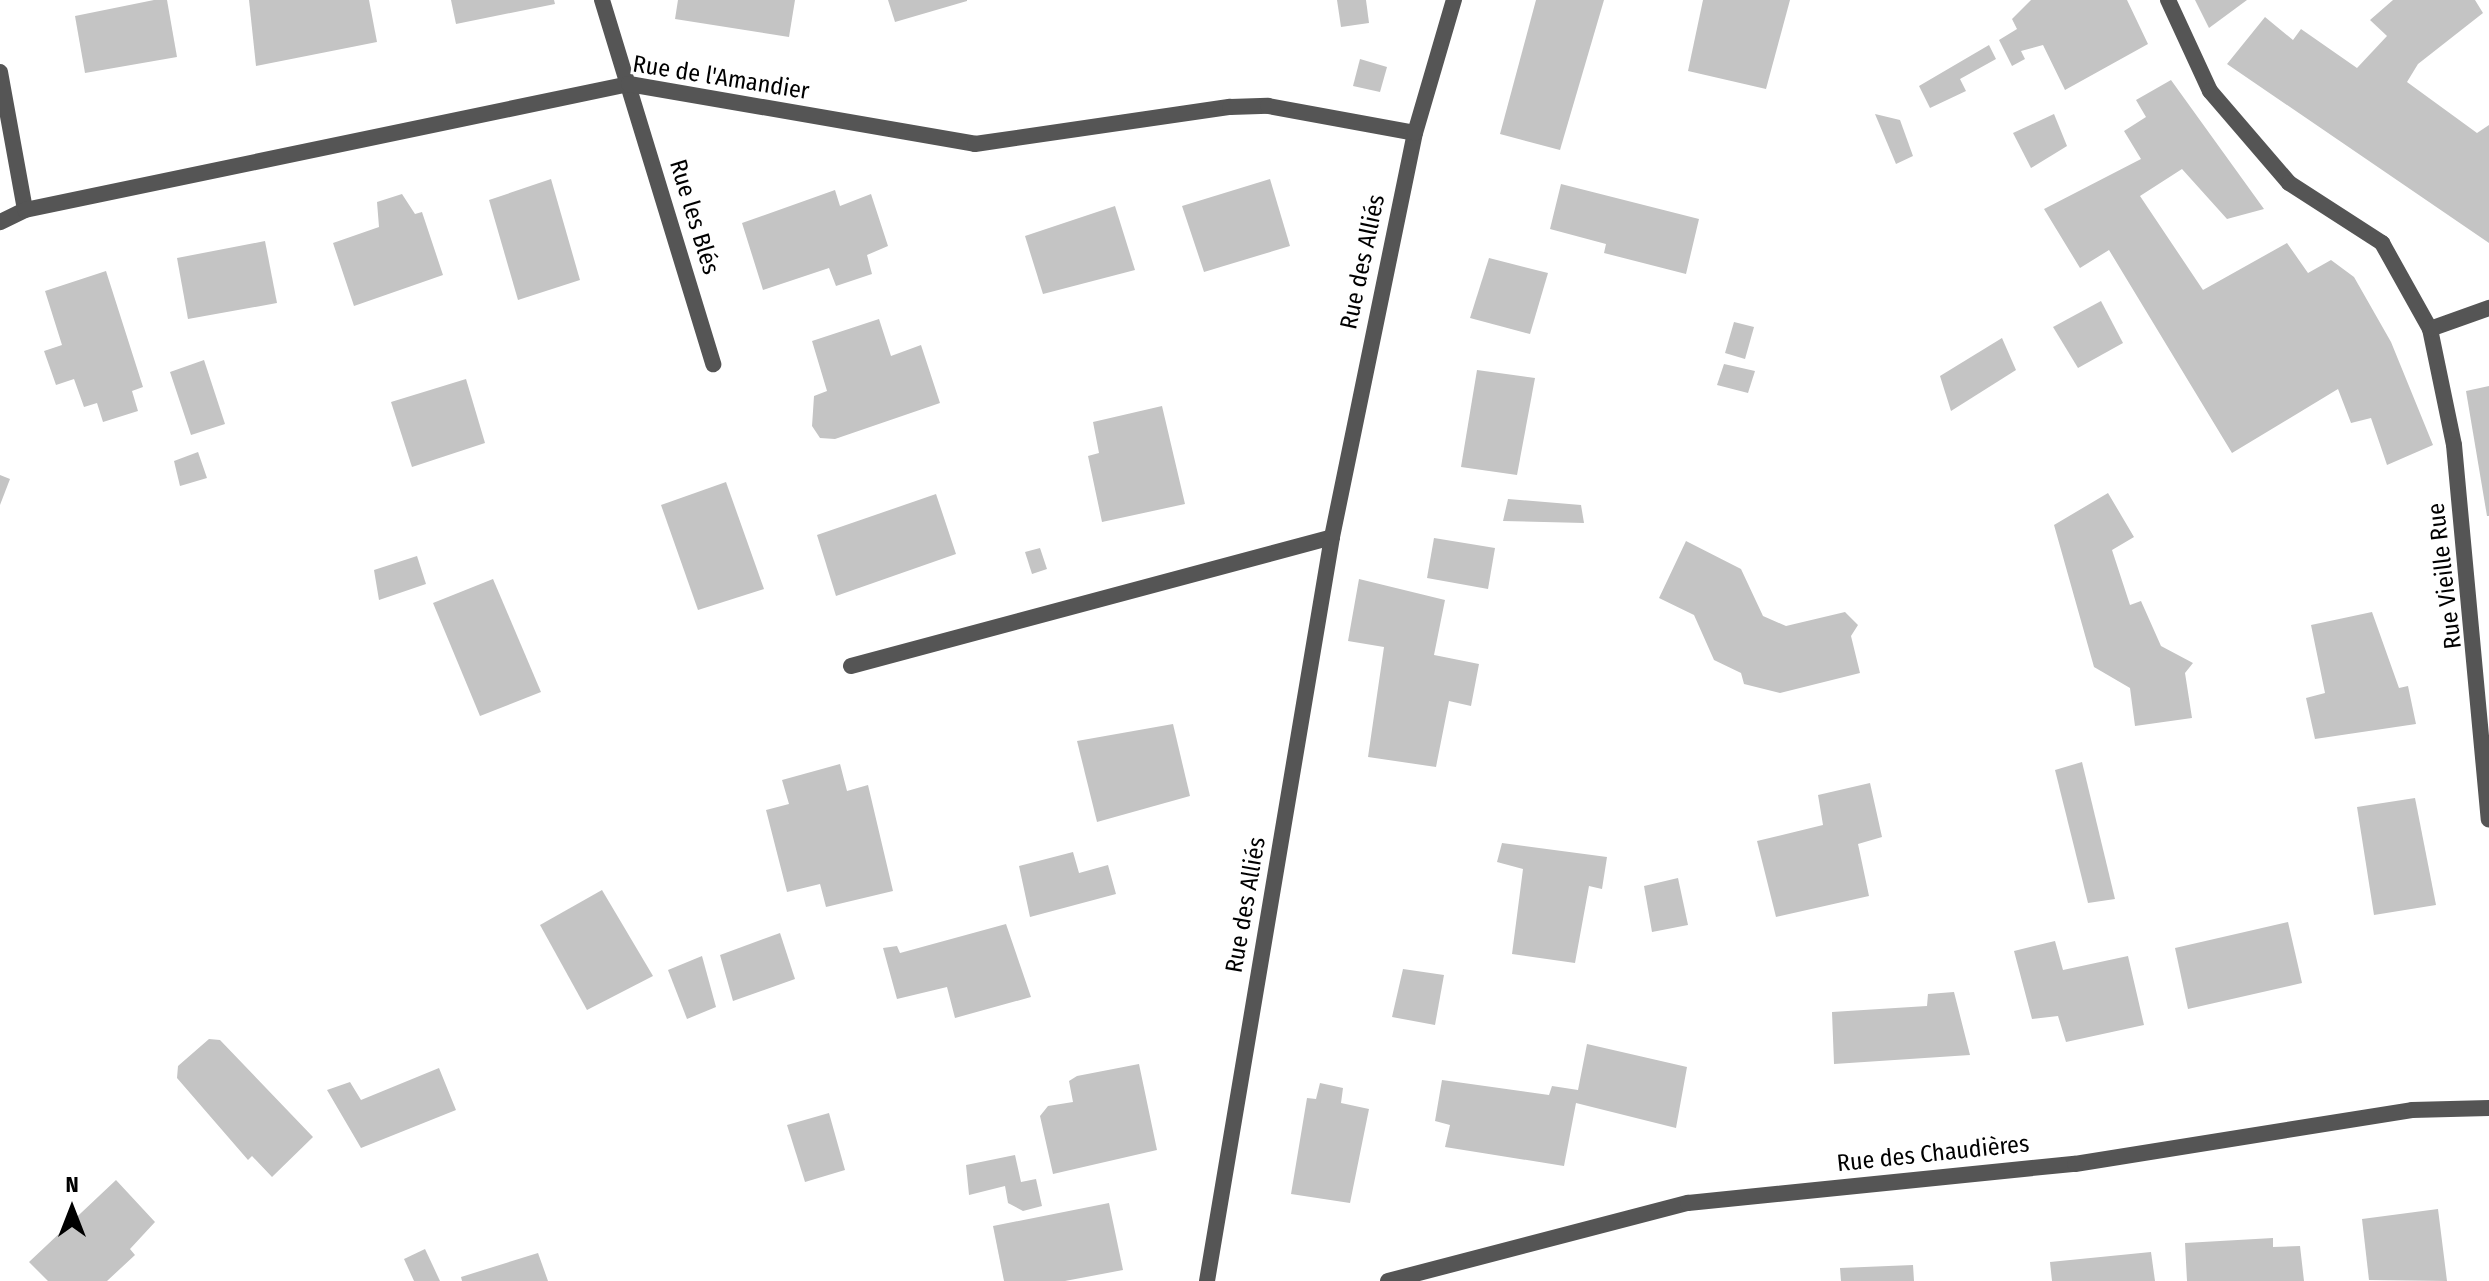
<!DOCTYPE html>
<meta charset="utf-8">
<style>
body{margin:0}
#map{position:relative;width:2489px;height:1281px;overflow:hidden;background:#fff;font-family:"Fira Sans Condensed",sans-serif}
div>[style]{position:absolute}
[style*='--x']{left:calc(var(--x)*1px);top:calc(var(--y)*1px);width:calc(var(--w)*1px);rotate:calc(var(--a)*1deg)}
.building>*{inset:0;background:#c4c4c4}
.minor>*{height:16px;margin:-8px;padding:0 8px;transform-origin:8px;border-radius:8px;background:#555}
.tertiary>*{height:16px;margin:-8px;padding:0 8px;transform-origin:8px;border-radius:8px;background:#555}
span{translate:-50% -50%;white-space:nowrap;text-align:center;line-height:1.15;-webkit-text-stroke:6px #fff;paint-order:stroke}
.street-label{font-size:24px;color:#000}
.north{position:absolute;left:32px;top:1169px;width:80px;height:80px;-webkit-text-stroke:6px #fff;paint-order:stroke;rotate:0deg;font-size:22px;font-weight:700;line-height:32px;text-align:center;color:#000}
.north::after{content:'';display:block;margin:auto;width:28px;height:36px;background:#000;clip-path:polygon(50% 0,100% 100%,50% 72%,0 100%)}
</style>
<div id="map">
<div class="building">
<i style="clip-path:polygon(154px 0,167px 0,177px 57px,85px 73px,75px 16px)"></i>
<i style="clip-path:polygon(249px 0,369px 0,377px 42px,256px 66px)"></i>
<i style="clip-path:polygon(451px 0,554px 0,555px 4px,456px 24px)"></i>
<i style="clip-path:polygon(678px 0,795px 0,789px 37px,675px 19px)"></i>
<i style="clip-path:polygon(888px 0,967px 0,967px 1px,895px 22px)"></i>
<i style="clip-path:polygon(1337px 0,1366px 0,1369px 23px,1341px 27px)"></i>
<i style="clip-path:polygon(1536px 0,1604px 0,1560px 150px,1500px 134px)"></i>
<i style="clip-path:polygon(1703px 0,1790px 0,1766px 89px,1688px 71px)"></i>
<i style="clip-path:polygon(2031px 0,2127px 0,2148px 44px,2065px 90px,2043px 45px,2021px 51px,2025px 59px,2012px 66px,1999px 40px,2017px 29px,2012px 19px)"></i>
<i style="clip-path:polygon(2195px 0,2247px 0,2209px 28px)"></i>
<i style="clip-path:polygon(2393px 0,2475px 0,2483px 13px,2418px 64px,2407px 82px,2477px 133px,2489px 125px,2489px 243px,2227px 64px,2265px 17px,2293px 40px,2301px 29px,2357px 68px,2387px 36px,2370px 20px)"></i>
<i style="clip-path:polygon(1989px 45px,1996px 59px,1960px 79px,1966px 91px,1930px 108px,1919px 86px)"></i>
<i style="clip-path:polygon(1360px 59px,1387px 67px,1380px 92px,1353px 86px)"></i>
<i style="clip-path:polygon(2171px 80px,2264px 209px,2227px 219px,2182px 169px,2140px 196px,2203px 290px,2287px 243px,2308px 273px,2331px 260px,2354px 277px,2391px 342px,2433px 445px,2387px 465px,2371px 418px,2351px 423px,2338px 389px,2232px 453px,2109px 250px,2080px 268px,2044px 209px,2141px 159px,2124px 131px,2146px 117px,2136px 100px)"></i>
<i style="clip-path:polygon(1875px 114px,1900px 120px,1913px 156px,1896px 164px)"></i>
<i style="clip-path:polygon(2054px 114px,2067px 146px,2031px 168px,2013px 133px)"></i>
<i style="clip-path:polygon(551px 179px,580px 280px,518px 300px,489px 200px)"></i>
<i style="clip-path:polygon(1270px 179px,1290px 246px,1204px 272px,1182px 206px)"></i>
<i style="clip-path:polygon(1561px 184px,1699px 219px,1686px 274px,1604px 253px,1606px 244px,1550px 229px)"></i>
<i style="clip-path:polygon(835px 190px,840px 206px,871px 194px,888px 246px,867px 255px,872px 274px,836px 286px,829px 268px,763px 290px,742px 223px)"></i>
<i style="clip-path:polygon(402px 194px,415px 214px,422px 212px,443px 275px,354px 306px,333px 243px,379px 227px,377px 202px)"></i>
<i style="clip-path:polygon(1115px 206px,1135px 270px,1043px 294px,1025px 236px)"></i>
<i style="clip-path:polygon(265px 241px,277px 303px,188px 319px,177px 258px)"></i>
<i style="clip-path:polygon(1489px 258px,1548px 273px,1530px 334px,1470px 318px)"></i>
<i style="clip-path:polygon(106px 271px,143px 387px,132px 391px,138px 411px,103px 422px,97px 403px,84px 407px,74px 379px,56px 385px,44px 351px,62px 345px,45px 291px)"></i>
<i style="clip-path:polygon(2101px 301px,2123px 343px,2078px 368px,2053px 327px)"></i>
<i style="clip-path:polygon(879px 319px,891px 356px,921px 345px,940px 403px,835px 439px,820px 438px,812px 426px,814px 396px,827px 391px,812px 341px)"></i>
<i style="clip-path:polygon(1734px 322px,1754px 327px,1745px 359px,1725px 353px)"></i>
<i style="clip-path:polygon(2002px 338px,2016px 370px,1951px 411px,1940px 376px)"></i>
<i style="clip-path:polygon(204px 360px,225px 424px,191px 435px,170px 372px)"></i>
<i style="clip-path:polygon(1724px 364px,1755px 371px,1748px 393px,1717px 385px)"></i>
<i style="clip-path:polygon(1477px 370px,1535px 378px,1517px 475px,1461px 467px)"></i>
<i style="clip-path:polygon(466px 379px,485px 443px,412px 467px,391px 402px)"></i>
<i style="clip-path:polygon(2489px 386px,2489px 516px,2487px 516px,2466px 391px)"></i>
<i style="clip-path:polygon(1162px 406px,1185px 504px,1102px 522px,1088px 456px,1099px 453px,1093px 422px)"></i>
<i style="clip-path:polygon(198px 452px,207px 478px,180px 486px,174px 461px)"></i>
<i style="clip-path:polygon(0 475px,10px 479px,0 505px)"></i>
<i style="clip-path:polygon(726px 482px,764px 589px,698px 610px,661px 505px)"></i>
<i style="clip-path:polygon(2108px 493px,2134px 537px,2112px 550px,2130px 605px,2141px 601px,2161px 646px,2193px 663px,2185px 673px,2192px 718px,2135px 726px,2130px 688px,2094px 667px,2054px 525px)"></i>
<i style="clip-path:polygon(936px 494px,956px 554px,836px 596px,817px 535px)"></i>
<i style="clip-path:polygon(1508px 499px,1581px 505px,1584px 523px,1503px 521px)"></i>
<i style="clip-path:polygon(1434px 538px,1495px 548px,1488px 589px,1427px 578px)"></i>
<i style="clip-path:polygon(1686px 541px,1741px 569px,1763px 616px,1786px 626px,1845px 612px,1858px 625px,1851px 636px,1860px 673px,1780px 693px,1744px 684px,1741px 673px,1714px 660px,1694px 615px,1659px 598px)"></i>
<i style="clip-path:polygon(1040px 548px,1047px 569px,1032px 574px,1025px 552px)"></i>
<i style="clip-path:polygon(417px 556px,426px 584px,379px 600px,374px 570px)"></i>
<i style="clip-path:polygon(493px 579px,541px 692px,480px 716px,433px 603px)"></i>
<i style="clip-path:polygon(1359px 579px,1445px 600px,1434px 655px,1479px 664px,1471px 706px,1449px 701px,1436px 767px,1368px 757px,1384px 647px,1348px 641px)"></i>
<i style="clip-path:polygon(2372px 612px,2399px 688px,2408px 686px,2416px 724px,2315px 739px,2306px 698px,2325px 693px,2311px 625px)"></i>
<i style="clip-path:polygon(1173px 724px,1190px 796px,1097px 822px,1077px 741px)"></i>
<i style="clip-path:polygon(2082px 762px,2115px 899px,2088px 903px,2055px 770px)"></i>
<i style="clip-path:polygon(840px 764px,847px 791px,868px 785px,893px 891px,826px 907px,820px 884px,787px 892px,766px 810px,789px 804px,782px 780px)"></i>
<i style="clip-path:polygon(1870px 783px,1882px 837px,1858px 844px,1869px 896px,1776px 917px,1757px 841px,1823px 825px,1818px 795px)"></i>
<i style="clip-path:polygon(2415px 798px,2436px 905px,2374px 915px,2357px 807px)"></i>
<i style="clip-path:polygon(1502px 843px,1607px 857px,1602px 889px,1589px 886px,1575px 963px,1512px 954px,1523px 869px,1497px 862px)"></i>
<i style="clip-path:polygon(1073px 852px,1079px 873px,1108px 865px,1116px 894px,1030px 917px,1019px 866px)"></i>
<i style="clip-path:polygon(1678px 878px,1688px 925px,1652px 932px,1644px 886px)"></i>
<i style="clip-path:polygon(602px 890px,653px 976px,587px 1010px,540px 925px)"></i>
<i style="clip-path:polygon(2288px 922px,2302px 983px,2188px 1009px,2175px 948px)"></i>
<i style="clip-path:polygon(1006px 924px,1031px 997px,955px 1018px,947px 987px,897px 999px,883px 948px,897px 946px,900px 953px)"></i>
<i style="clip-path:polygon(780px 933px,795px 979px,733px 1001px,720px 955px)"></i>
<i style="clip-path:polygon(2055px 941px,2063px 970px,2128px 956px,2144px 1025px,2066px 1042px,2058px 1016px,2032px 1019px,2014px 951px)"></i>
<i style="clip-path:polygon(702px 956px,716px 1007px,687px 1019px,668px 970px)"></i>
<i style="clip-path:polygon(1403px 969px,1444px 975px,1435px 1025px,1392px 1017px)"></i>
<i style="clip-path:polygon(1954px 992px,1970px 1055px,1834px 1064px,1832px 1012px,1927px 1006px,1928px 994px)"></i>
<i style="clip-path:polygon(209px 1039px,220px 1040px,313px 1137px,272px 1177px,252px 1156px,248px 1160px,177px 1078px,178px 1066px)"></i>
<i style="clip-path:polygon(1587px 1044px,1687px 1067px,1676px 1128px,1576px 1103px,1564px 1166px,1445px 1147px,1450px 1125px,1435px 1121px,1442px 1080px,1549px 1095px,1552px 1086px,1578px 1090px)"></i>
<i style="clip-path:polygon(1139px 1064px,1157px 1150px,1053px 1174px,1040px 1116px,1048px 1106px,1073px 1102px,1069px 1081px,1077px 1076px)"></i>
<i style="clip-path:polygon(439px 1068px,456px 1110px,361px 1148px,327px 1090px,350px 1082px,361px 1100px)"></i>
<i style="clip-path:polygon(1320px 1083px,1343px 1088px,1341px 1103px,1369px 1109px,1350px 1203px,1291px 1194px,1307px 1098px,1316px 1099px)"></i>
<i style="clip-path:polygon(829px 1113px,845px 1170px,805px 1182px,787px 1125px)"></i>
<i style="clip-path:polygon(1015px 1155px,1021px 1182px,1036px 1179px,1042px 1206px,1023px 1211px,1008px 1203px,1005px 1186px,969px 1195px,966px 1165px)"></i>
<i style="clip-path:polygon(116px 1180px,155px 1222px,130px 1249px,135px 1255px,107px 1281px,48px 1281px,29px 1262px)"></i>
<i style="clip-path:polygon(1109px 1203px,1123px 1270px,1065px 1281px,1004px 1281px,993px 1226px)"></i>
<i style="clip-path:polygon(2438px 1209px,2447px 1281px,2369px 1280px,2362px 1219px)"></i>
<i style="clip-path:polygon(2273px 1238px,2273px 1247px,2300px 1246px,2304px 1281px,2187px 1281px,2185px 1243px)"></i>
<i style="clip-path:polygon(425px 1249px,440px 1281px,414px 1281px,404px 1259px)"></i>
<i style="clip-path:polygon(2151px 1252px,2155px 1281px,2052px 1281px,2050px 1262px)"></i>
<i style="clip-path:polygon(538px 1253px,548px 1281px,462px 1281px,461px 1277px)"></i>
<i style="clip-path:polygon(1913px 1265px,1914px 1281px,1841px 1281px,1840px 1268px)"></i>
</div>
<div class="minor">
<i style="--x:602;--y:0;--w:381;--a:73"></i>
<i style="--x:2168;--y:0;--w:100;--a:65.2"></i>
<i style="--x:2210;--y:91;--w:121;--a:49.3"></i>
<i style="--x:2289;--y:183;--w:111;--a:32.8"></i>
<i style="--x:2382;--y:243;--w:98;--a:60.8"></i>
<i style="--x:2430;--y:329;--w:118;--a:78.3"></i>
<i style="--x:2454;--y:445;--w:376;--a:84.7"></i>
<i style="--x:0;--y:72;--w:140;--a:79.7"></i>
<i style="--x:25;--y:210;--w:28;--a:154"></i>
<i style="--x:25;--y:210;--w:617;--a:-11.78"></i>
<i style="--x:629;--y:84;--w:351;--a:9.8"></i>
<i style="--x:975;--y:144;--w:258;--a:-8.3"></i>
<i style="--x:1230;--y:107;--w:38;--a:-2"></i>
<i style="--x:1268;--y:106;--w:149;--a:10.4"></i>
<i style="--x:2430;--y:329;--w:63;--a:-19.6"></i>
<i style="--x:851;--y:666;--w:498;--a:-15"></i>
<i style="--x:1388;--y:1281;--w:310;--a:-14.6"></i>
<i style="--x:1688;--y:1203;--w:389;--a:-5.8"></i>
<i style="--x:2075;--y:1164;--w:341;--a:-9.1"></i>
<i style="--x:2412;--y:1110;--w:77;--a:-1.5"></i>
</div>
<div class="tertiary">
<i style="--x:1207;--y:1281;--w:754;--a:-80.46"></i>
<i style="--x:1332;--y:537;--w:412;--a:-78.4"></i>
<i style="--x:1415;--y:133;--w:139;--a:-73.7"></i>
</div>
<div class="street-label">
<span style="left:721px;top:78px;rotate:9deg">Rue de l'Amandier</span>
<span style="left:694px;top:217px;rotate:73deg">Rue les Blés</span>
<span style="left:1363px;top:262px;rotate:-78deg">Rue des Alliés</span>
<span style="left:2445px;top:576px;rotate:-97deg">Rue Vieille Rue</span>
<span style="left:1246px;top:905px;rotate:-80deg">Rue des Alliés</span>
<span style="left:1933px;top:1154px;rotate:-6deg">Rue des Chaudières</span>
</div>
<div class="north">N</div>
</div>
